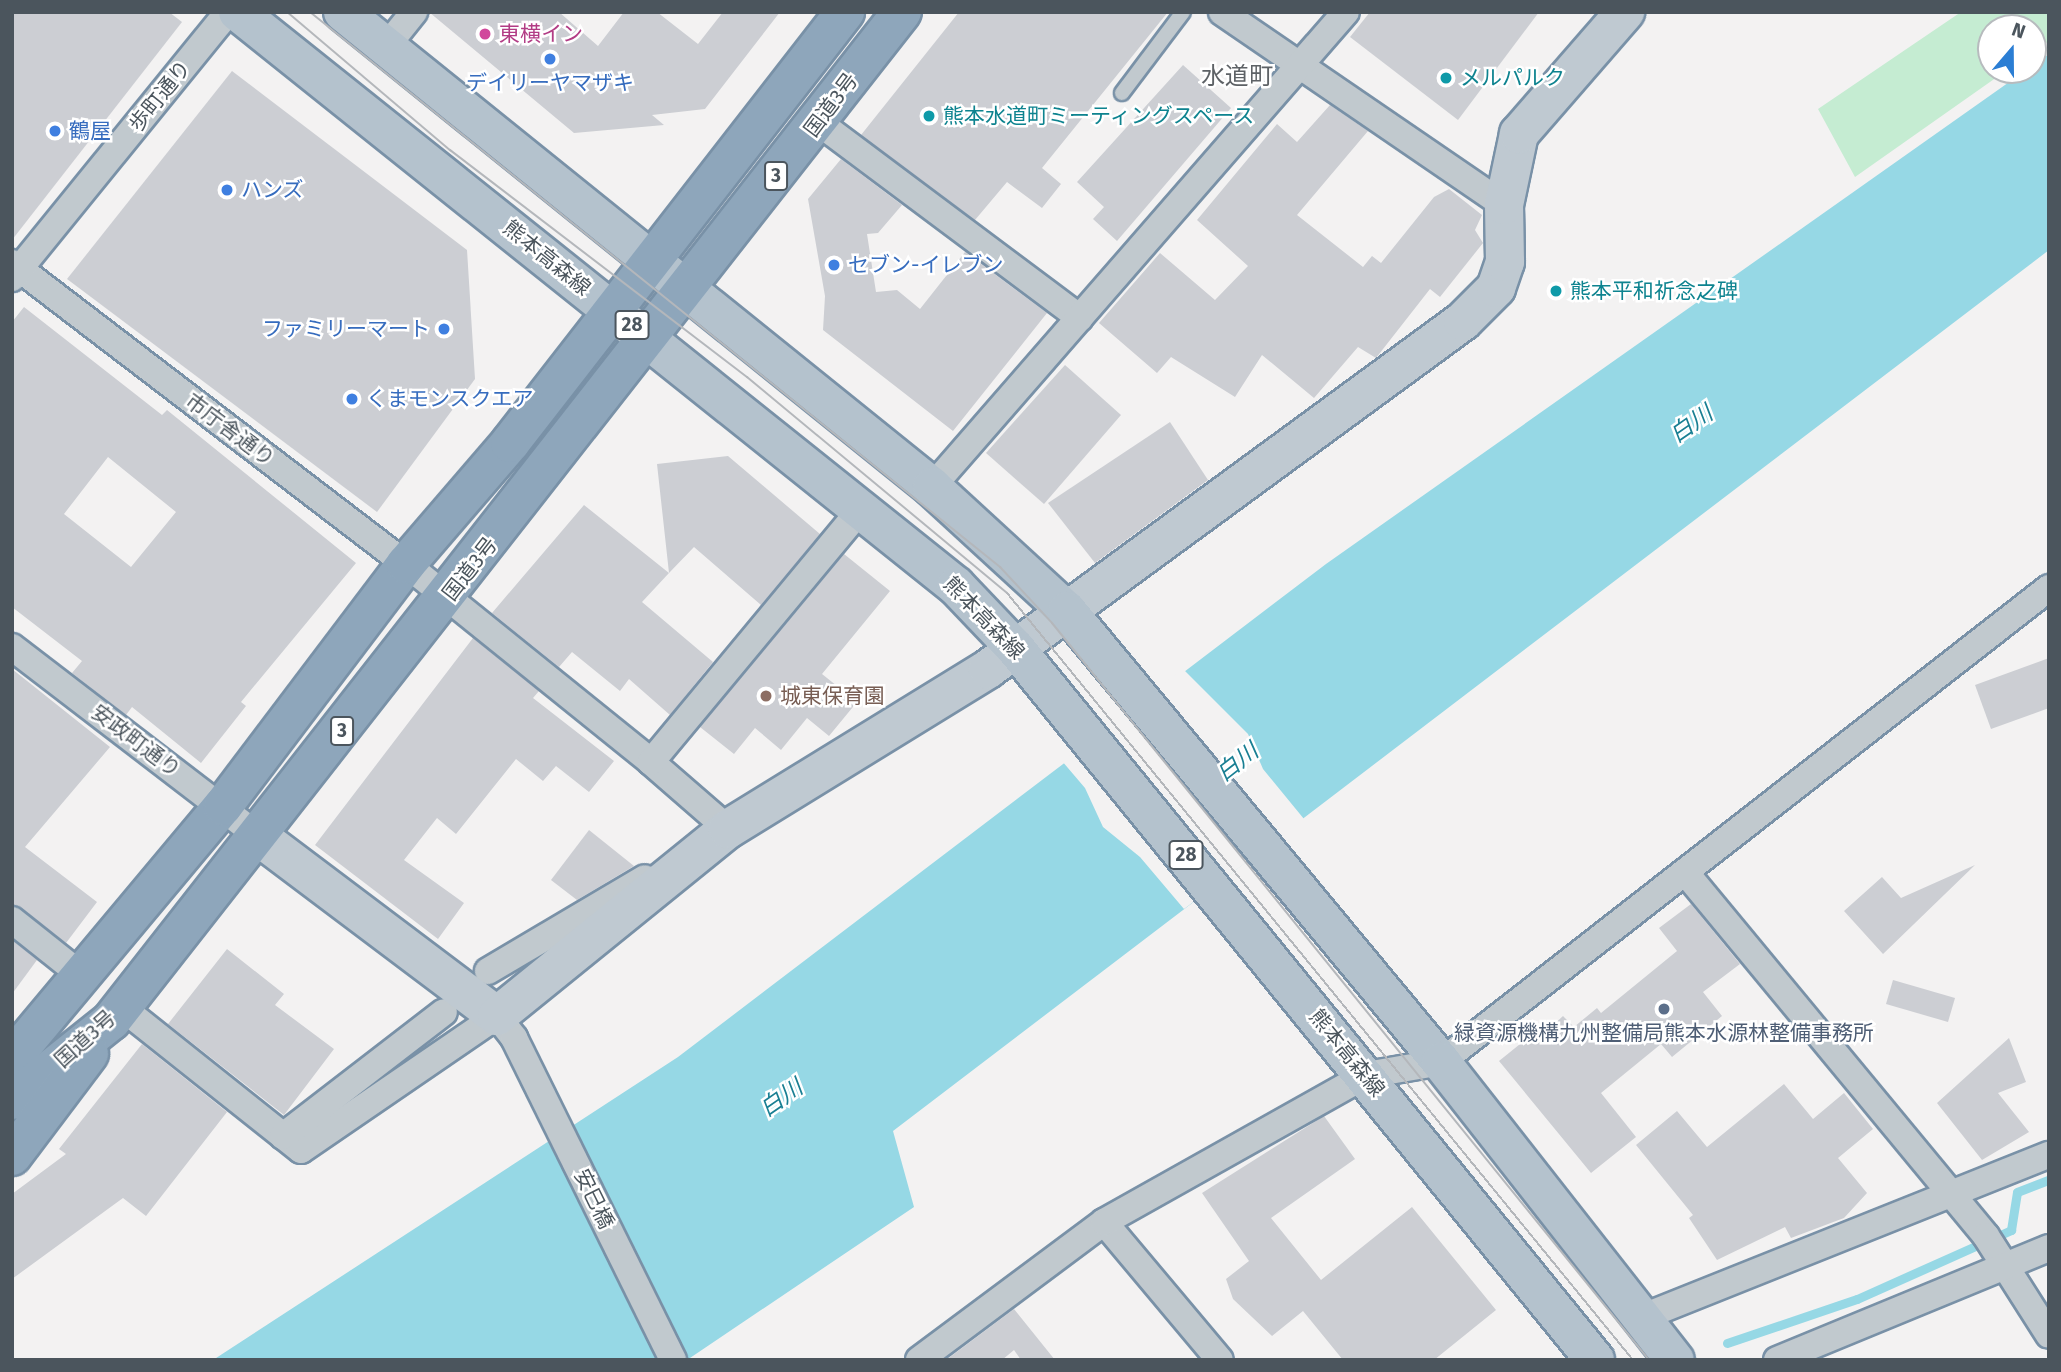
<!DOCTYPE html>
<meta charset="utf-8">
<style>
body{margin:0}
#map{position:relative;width:2061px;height:1372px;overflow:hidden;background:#f3f2f2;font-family:"Fira Sans","Noto Sans JP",sans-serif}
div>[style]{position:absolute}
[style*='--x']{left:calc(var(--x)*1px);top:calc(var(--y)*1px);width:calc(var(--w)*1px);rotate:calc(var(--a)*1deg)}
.green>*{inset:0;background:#c5ecd2}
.water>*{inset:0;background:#96d8e5}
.pier>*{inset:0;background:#f3f2f2}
.stream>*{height:9px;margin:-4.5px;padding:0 4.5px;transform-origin:4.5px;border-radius:4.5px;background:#96d8e5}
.building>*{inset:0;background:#ccced3}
.roads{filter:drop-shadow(2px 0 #7991a7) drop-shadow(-2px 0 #7991a7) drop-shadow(0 2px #7991a7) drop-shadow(0 -2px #7991a7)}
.lane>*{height:14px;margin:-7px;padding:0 7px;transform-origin:7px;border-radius:7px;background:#c1c9ce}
.street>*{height:26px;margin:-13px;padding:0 13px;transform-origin:13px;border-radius:13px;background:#c1c9ce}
.secondary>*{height:38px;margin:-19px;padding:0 19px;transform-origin:19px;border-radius:19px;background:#bfc9d1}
.primary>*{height:38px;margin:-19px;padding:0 19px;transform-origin:19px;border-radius:19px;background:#b4c2cd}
.highway>*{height:38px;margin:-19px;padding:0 19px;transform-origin:19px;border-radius:19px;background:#8ea6bb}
.tram>*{height:2px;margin:-1px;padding:0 1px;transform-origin:1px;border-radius:1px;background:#b4b7bb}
.dots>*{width:19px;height:19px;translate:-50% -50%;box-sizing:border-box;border:4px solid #fff;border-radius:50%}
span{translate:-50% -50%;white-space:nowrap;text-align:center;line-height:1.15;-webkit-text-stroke:5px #fff;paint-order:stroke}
.shield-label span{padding:2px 5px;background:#fff;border:2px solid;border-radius:5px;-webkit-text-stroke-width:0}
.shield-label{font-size:19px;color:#4b555d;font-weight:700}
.hotel-label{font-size:21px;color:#b23c85}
.left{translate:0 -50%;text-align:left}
.culture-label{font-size:21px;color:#0d838f}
.shop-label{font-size:21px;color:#366cbe}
.right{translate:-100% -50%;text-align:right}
.street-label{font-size:21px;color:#4b555d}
.education-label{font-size:21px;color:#785e54}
.service-label{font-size:21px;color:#4e5e75}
.water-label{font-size:23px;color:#197f93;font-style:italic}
.quarter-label{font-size:24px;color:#5e6266}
.frame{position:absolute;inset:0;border:14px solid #4b555d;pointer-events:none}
.north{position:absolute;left:1977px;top:14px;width:70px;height:70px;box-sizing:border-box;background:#fff;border:2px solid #b7bbbe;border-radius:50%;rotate:20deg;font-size:19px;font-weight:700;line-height:28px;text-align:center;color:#4b555d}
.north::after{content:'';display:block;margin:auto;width:24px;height:32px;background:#2b7ed4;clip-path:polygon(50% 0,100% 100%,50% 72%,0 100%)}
</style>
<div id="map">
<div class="green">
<i style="clip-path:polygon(1961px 12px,2049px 12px,2049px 41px,2033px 52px,2033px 28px,1991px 28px,1991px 70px,2007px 70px,1855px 177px,1818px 109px)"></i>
</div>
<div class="water">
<i style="clip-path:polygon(2049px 54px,2049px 250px,893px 1131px,914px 1207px,687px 1360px,213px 1360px,678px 1057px,1326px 564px)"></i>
</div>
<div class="pier">
<i style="clip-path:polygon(1183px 669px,1248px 734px,1263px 769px,1304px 819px,1184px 909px,1140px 857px,1103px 827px,1085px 788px,1062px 761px)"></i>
</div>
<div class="stream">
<i style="--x:1727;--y:1343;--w:137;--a:-18.7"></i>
<i style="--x:1857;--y:1299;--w:169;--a:-24.1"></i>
<i style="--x:2011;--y:1230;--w:38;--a:-81"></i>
<i style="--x:2017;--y:1192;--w:34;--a:-21"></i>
</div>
<div class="building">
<i style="clip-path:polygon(12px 12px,169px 12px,182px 22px,12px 240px)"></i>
<i style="clip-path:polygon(429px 12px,559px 12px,598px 46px,624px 12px,657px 12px,698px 44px,723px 12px,780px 12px,705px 109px,652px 115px,664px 125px,574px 133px)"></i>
<i style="clip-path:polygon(959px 12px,1168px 12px,1042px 168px,1061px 184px,1042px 208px,1007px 182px,975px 220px,861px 135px)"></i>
<i style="clip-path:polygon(1370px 12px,1539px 12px,1458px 120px,1350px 37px)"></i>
<i style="clip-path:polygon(1183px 65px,1231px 108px,1117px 241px,1093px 219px,1104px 207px,1077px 182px)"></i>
<i style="clip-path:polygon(232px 71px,467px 250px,475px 379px,377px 512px,67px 279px)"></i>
<i style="clip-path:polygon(1330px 105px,1368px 131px,1297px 215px,1363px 267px,1372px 256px,1381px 263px,1434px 197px,1449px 189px,1482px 215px,1475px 230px,1483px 243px,1440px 297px,1430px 289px,1376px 358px,1358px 347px,1314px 398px,1262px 355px,1235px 397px,1171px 357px,1157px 373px,1099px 323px,1160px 253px,1215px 300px,1248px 266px,1197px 220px,1277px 124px,1297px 142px)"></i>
<i style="clip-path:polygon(841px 159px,902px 205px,878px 233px,867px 234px,876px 292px,897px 290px,920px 309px,965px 252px,1047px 313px,953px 431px,823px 330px,825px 296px,808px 199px)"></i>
<i style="clip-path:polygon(evenodd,24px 307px,162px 415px,167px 410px,356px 563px,241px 702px,246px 706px,201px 763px,132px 707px,126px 715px,72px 673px,82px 661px,12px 607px,12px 322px,24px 307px,108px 457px,176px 512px,131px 567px,64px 514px,108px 457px)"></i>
<i style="clip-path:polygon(1065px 365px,1121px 415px,1044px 504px,986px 453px)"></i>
<i style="clip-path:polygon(1170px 422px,1208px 480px,1095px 563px,1048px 503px)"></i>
<i style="clip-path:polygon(728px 456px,820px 534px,761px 605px,694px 547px,669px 573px,657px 464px)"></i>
<i style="clip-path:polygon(584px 505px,669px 573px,642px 602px,713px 662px,670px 715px,629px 679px,620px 691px,572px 652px,559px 667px,492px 613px)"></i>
<i style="clip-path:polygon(844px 554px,890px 591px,822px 674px,857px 702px,829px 736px,807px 718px,781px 750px,755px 728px,734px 754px,700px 727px)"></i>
<i style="clip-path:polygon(473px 638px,539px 691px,533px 698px,614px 761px,589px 792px,556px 766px,543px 781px,516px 759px,456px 834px,437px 818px,404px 860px,464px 903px,438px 939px,315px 845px)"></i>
<i style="clip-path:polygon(2049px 658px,2049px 708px,1991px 729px,1975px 685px)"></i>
<i style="clip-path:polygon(12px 669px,110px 747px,25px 847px,97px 902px,66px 943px,12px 905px)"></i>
<i style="clip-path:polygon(589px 830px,634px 866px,577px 900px,551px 880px)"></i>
<i style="clip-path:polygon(1975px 865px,1883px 954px,1844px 911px,1882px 877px,1901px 898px)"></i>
<i style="clip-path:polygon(1691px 904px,1740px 964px,1703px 992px,1722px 1016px,1672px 1057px,1661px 1044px,1601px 1093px,1636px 1137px,1591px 1173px,1499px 1061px,1545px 1024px,1549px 1029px,1563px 1016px,1574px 1027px,1597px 1008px,1601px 1013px,1677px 951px,1659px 928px)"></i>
<i style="clip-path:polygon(12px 940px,37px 960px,12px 994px)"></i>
<i style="clip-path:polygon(227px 949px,284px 994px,275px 1005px,334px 1049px,284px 1115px,168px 1024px)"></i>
<i style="clip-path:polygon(1893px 980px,1955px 998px,1948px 1022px,1886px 1004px)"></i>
<i style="clip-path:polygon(2009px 1038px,2026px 1082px,1998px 1093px,2029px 1132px,1982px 1160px,1937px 1103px)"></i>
<i style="clip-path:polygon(142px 1044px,227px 1112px,146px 1216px,123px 1198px,12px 1279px,12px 1194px,66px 1154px,59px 1149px)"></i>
<i style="clip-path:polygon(1784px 1084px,1813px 1119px,1844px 1093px,1873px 1129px,1838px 1158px,1867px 1193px,1844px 1218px,1791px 1238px,1785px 1227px,1717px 1260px,1689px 1218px,1693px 1215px,1636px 1145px,1677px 1111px,1707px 1147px)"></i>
<i style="clip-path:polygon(1324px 1116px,1355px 1159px,1271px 1218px,1321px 1280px,1412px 1207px,1496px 1310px,1434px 1360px,1343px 1360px,1303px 1311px,1272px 1336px,1233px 1299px,1226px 1279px,1249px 1261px,1202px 1193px)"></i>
<i style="clip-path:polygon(1014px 1309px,1055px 1360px,1021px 1360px,1014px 1350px,1002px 1360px,946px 1360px)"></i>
</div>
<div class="roads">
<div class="lane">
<i style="--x:1122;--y:93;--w:101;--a:-53"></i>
</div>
<div class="street">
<i style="--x:1222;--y:12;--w:342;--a:34.4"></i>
<i style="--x:386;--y:47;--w:45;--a:-51.3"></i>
<i style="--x:818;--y:122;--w:327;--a:36.8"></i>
<i style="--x:12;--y:263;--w:496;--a:37.4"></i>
<i style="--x:406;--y:564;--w:315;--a:38.9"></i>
<i style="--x:651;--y:762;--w:102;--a:41"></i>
<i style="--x:728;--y:829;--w:16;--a:150"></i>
<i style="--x:12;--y:278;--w:343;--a:-50.9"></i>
<i style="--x:932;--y:487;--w:630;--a:-48.93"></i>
<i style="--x:12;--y:647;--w:310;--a:37.5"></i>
<i style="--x:651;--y:762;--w:329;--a:-50.3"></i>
<i style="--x:1685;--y:872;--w:472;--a:50.4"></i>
<i style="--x:1986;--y:1236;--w:117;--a:57.5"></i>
<i style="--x:12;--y:920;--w:93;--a:38.5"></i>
<i style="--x:488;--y:971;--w:182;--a:-30.6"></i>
<i style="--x:120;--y:1006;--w:231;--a:38.5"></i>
<i style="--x:301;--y:1150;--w:237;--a:-34.4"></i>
<i style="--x:497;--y:1016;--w:28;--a:52"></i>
<i style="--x:514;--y:1038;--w:359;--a:63.7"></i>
<i style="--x:283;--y:1136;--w:203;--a:-37.6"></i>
<i style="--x:1104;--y:1222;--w:180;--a:50"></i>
<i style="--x:1643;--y:1317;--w:437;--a:-21.8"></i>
<i style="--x:919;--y:1360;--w:231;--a:-36.7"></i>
<i style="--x:1104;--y:1222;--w:300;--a:-29.3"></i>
<i style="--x:1366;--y:1075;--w:76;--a:-9.8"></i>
<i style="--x:1441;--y:1062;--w:771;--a:-37.94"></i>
<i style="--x:1777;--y:1360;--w:294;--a:-22.4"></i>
</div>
<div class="secondary">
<i style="--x:258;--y:836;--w:299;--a:37"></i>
<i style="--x:497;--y:1016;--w:297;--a:-39"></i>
<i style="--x:728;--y:829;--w:305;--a:-31.6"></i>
<i style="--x:988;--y:669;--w:589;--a:-36.23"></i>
<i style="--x:1463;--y:321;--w:47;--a:-45"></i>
<i style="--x:1496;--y:288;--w:28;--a:-71"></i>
<i style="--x:1505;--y:262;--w:57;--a:-91"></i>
<i style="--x:1504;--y:205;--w:73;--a:-78.1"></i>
<i style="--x:1519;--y:134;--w:162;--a:-49"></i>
</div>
<div class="primary">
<i style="--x:238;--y:12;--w:919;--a:38.64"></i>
<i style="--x:956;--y:586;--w:87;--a:46.4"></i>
<i style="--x:1016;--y:649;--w:917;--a:50.84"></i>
<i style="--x:343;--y:12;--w:757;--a:38.88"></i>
<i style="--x:932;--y:487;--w:183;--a:42.6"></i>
<i style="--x:1067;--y:611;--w:586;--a:50.33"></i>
<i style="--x:1441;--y:1062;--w:379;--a:51.9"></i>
</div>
<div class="highway">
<i style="--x:12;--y:1058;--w:329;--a:-50.1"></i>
<i style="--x:223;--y:806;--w:303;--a:-52.9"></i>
<i style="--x:406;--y:564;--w:160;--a:-49.3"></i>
<i style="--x:510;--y:443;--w:546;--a:-52.14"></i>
<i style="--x:12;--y:1100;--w:127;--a:-38.6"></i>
<i style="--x:111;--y:1021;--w:1282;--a:-51.91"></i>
<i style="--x:12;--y:1156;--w:128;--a:-53"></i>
</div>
</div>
<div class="tram">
<i style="--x:287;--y:12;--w:214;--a:40.3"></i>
<i style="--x:450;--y:150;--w:374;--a:37.4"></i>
<i style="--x:747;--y:377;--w:338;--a:39.7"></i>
<i style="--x:1007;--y:593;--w:990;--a:50.78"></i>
<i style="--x:310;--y:12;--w:886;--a:38.81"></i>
<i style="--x:1000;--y:567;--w:76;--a:47.1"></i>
<i style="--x:1052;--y:623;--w:948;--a:50.99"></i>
</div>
<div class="dots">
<i style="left:485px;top:34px;background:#d1479c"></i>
<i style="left:550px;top:59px;background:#3f7fe0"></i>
<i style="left:1446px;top:78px;background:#0f9aa8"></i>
<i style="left:929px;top:116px;background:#0f9aa8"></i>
<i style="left:55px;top:131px;background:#3f7fe0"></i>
<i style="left:227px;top:190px;background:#3f7fe0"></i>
<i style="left:834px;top:265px;background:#3f7fe0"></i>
<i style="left:1556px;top:291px;background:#0f9aa8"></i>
<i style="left:444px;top:329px;background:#3f7fe0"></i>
<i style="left:352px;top:399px;background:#3f7fe0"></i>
<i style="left:766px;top:696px;background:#8d6e63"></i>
<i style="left:1664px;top:1009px;background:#5c6f8a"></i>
</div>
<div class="shield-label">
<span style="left:776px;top:176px">3</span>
<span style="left:632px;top:325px">28</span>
<span style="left:342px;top:731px">3</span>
<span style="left:1186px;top:855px">28</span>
</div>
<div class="hotel-label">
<span class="left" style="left:499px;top:34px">東横イン</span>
</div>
<div class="culture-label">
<span class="left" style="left:1460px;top:78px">メルパルク</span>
<span class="left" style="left:943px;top:116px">熊本水道町ミーティングスペース</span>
<span class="left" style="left:1570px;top:291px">熊本平和祈念之碑</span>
</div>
<div class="shop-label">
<span style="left:550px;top:83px">デイリーヤマザキ</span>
<span class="left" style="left:69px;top:131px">鶴屋</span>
<span class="left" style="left:241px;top:190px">ハンズ</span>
<span class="left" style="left:848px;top:265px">セブン-イレブン</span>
<span class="right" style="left:430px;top:329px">ファミリーマート</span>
<span class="left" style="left:366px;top:399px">くまモンスクエア</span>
</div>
<div class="street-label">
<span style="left:160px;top:96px;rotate:-51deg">歩町通り</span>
<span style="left:831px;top:105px;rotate:-53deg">国道3号</span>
<span style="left:547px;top:258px;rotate:39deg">熊本高森線</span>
<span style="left:230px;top:430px;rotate:37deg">市庁舎通り</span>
<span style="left:470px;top:569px;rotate:-52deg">国道3号</span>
<span style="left:984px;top:618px;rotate:46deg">熊本高森線</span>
<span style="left:136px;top:741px;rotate:37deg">安政町通り</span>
<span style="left:85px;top:1039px;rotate:-42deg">国道3号</span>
<span style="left:1347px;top:1053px;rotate:51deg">熊本高森線</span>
<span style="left:594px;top:1199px;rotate:64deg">安巳橋</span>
</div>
<div class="education-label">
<span class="left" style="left:780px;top:696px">城東保育園</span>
</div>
<div class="service-label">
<span style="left:1664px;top:1033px">緑資源機構九州整備局熊本水源林整備事務所</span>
</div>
<div class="water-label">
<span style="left:1691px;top:424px;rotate:-35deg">白川</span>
<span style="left:1237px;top:762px;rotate:-38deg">白川</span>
<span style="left:781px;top:1098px;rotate:-35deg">白川</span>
</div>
<div class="quarter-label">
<span style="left:1237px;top:77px">水道町</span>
</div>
<div class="frame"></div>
<div class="north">N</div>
</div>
